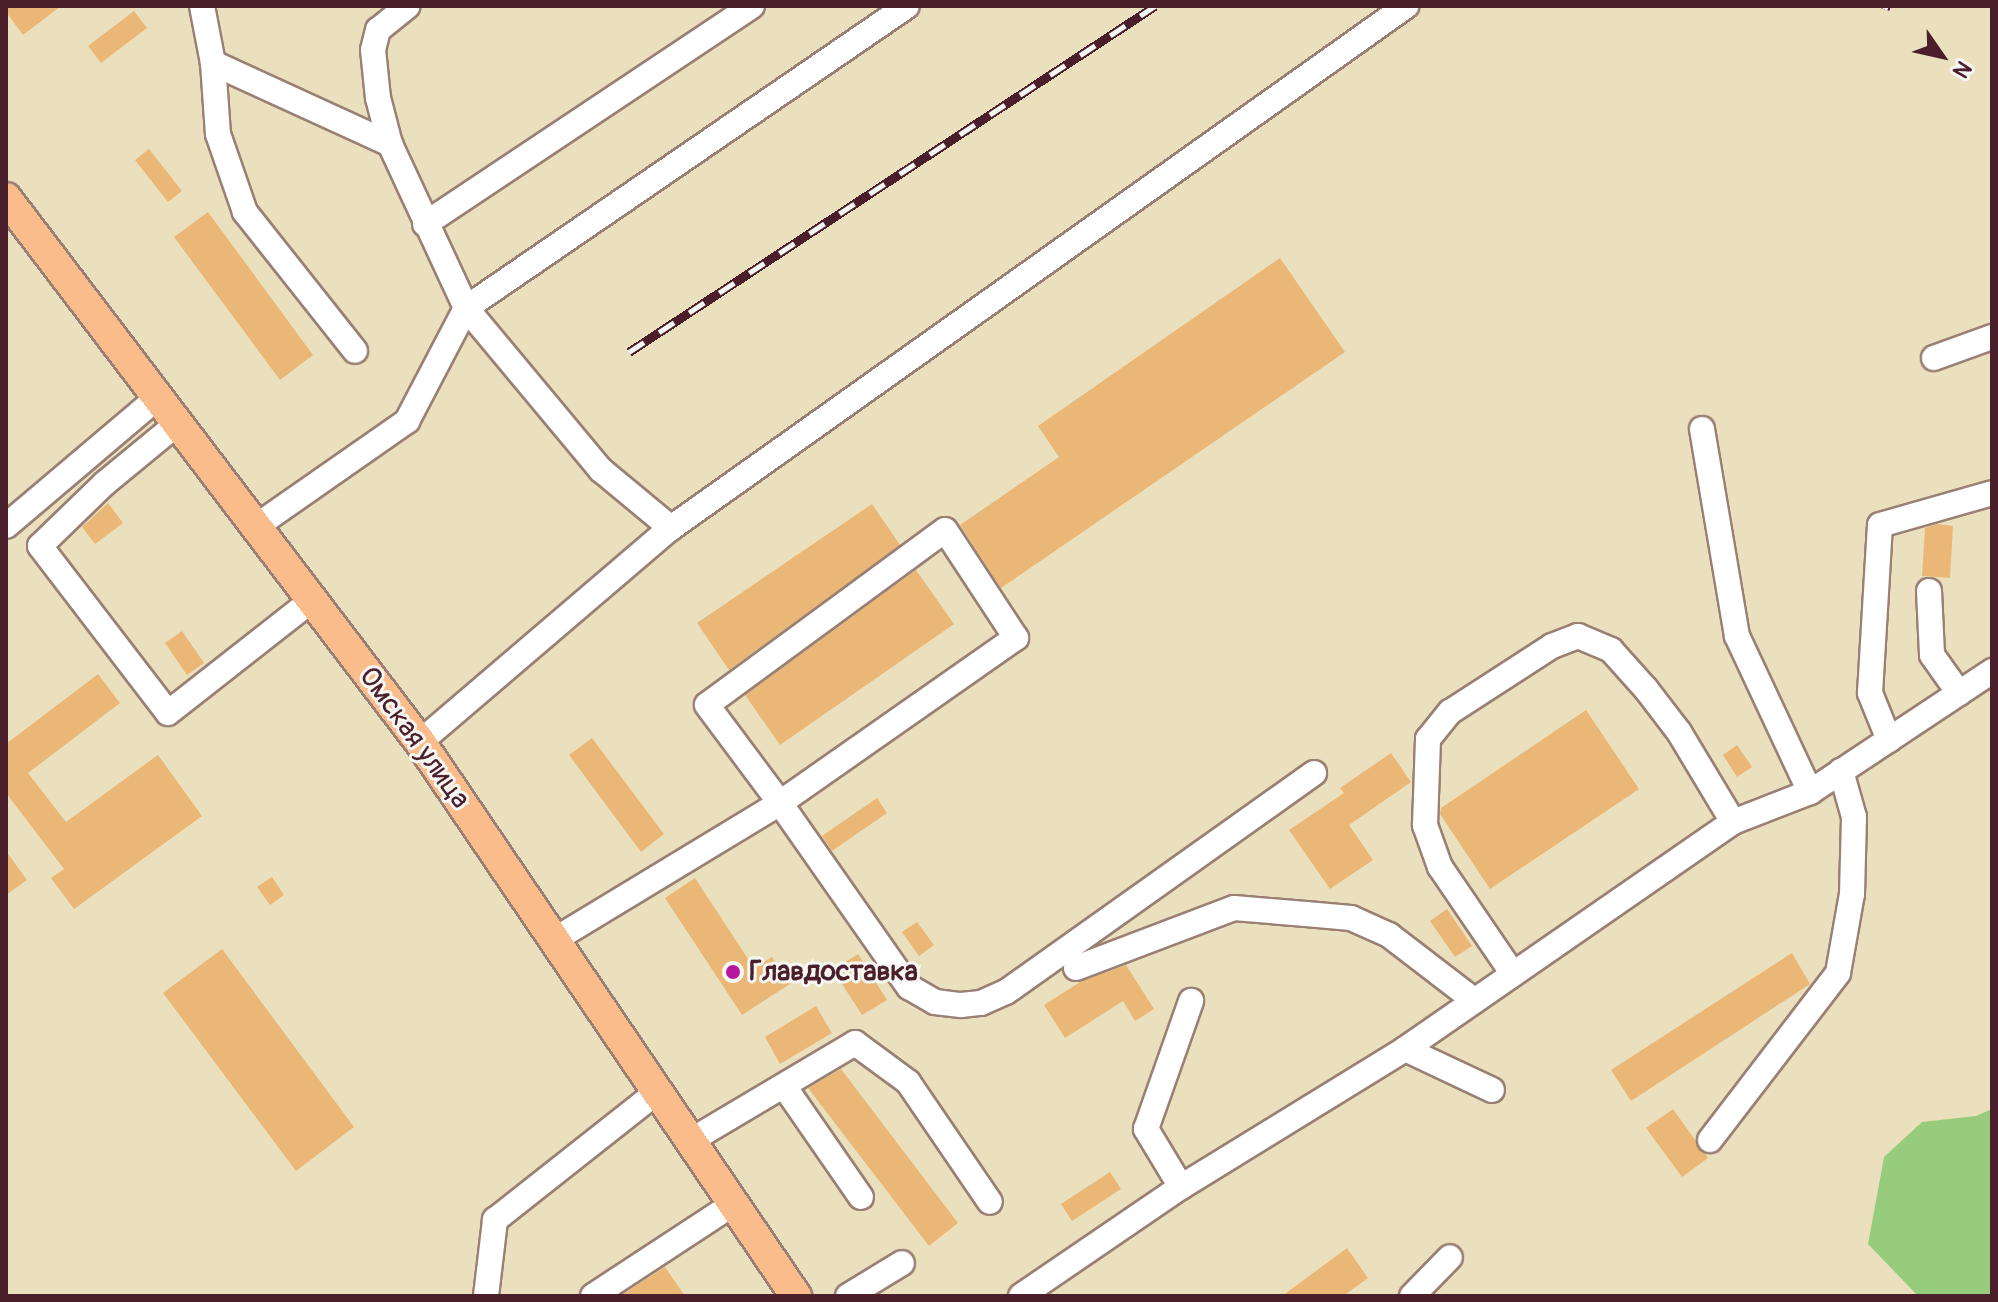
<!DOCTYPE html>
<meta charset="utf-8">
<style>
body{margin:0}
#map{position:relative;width:1998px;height:1302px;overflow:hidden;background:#ebe0bd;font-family:Pangolin,sans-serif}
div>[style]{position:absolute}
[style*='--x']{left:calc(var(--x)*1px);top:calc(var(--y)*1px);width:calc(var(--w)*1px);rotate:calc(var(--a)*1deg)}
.green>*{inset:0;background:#97cc7d}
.building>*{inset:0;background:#eab777}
.roads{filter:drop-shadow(2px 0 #9a8074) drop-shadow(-2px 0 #9a8074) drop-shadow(0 2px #9a8074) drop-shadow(0 -2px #9a8074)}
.minor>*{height:24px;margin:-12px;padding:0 12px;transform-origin:12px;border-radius:12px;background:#fff}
.major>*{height:30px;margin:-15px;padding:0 15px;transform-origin:15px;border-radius:15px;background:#fabc8b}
.rail>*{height:9px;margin-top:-4.5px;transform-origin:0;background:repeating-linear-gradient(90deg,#f6f6f2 0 18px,#4a1f2b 0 36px);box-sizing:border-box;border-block:2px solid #4a1f2b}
.dots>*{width:22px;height:22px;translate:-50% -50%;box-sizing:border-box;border:4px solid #f6f6f2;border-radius:50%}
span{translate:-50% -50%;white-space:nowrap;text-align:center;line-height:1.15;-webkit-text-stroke:6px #f6f6f2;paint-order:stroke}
.street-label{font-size:28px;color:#4a1f2b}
.poi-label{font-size:28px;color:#4a1f2b;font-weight:700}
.left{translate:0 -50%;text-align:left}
.frame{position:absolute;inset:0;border:8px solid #4a1f2b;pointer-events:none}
.north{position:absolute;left:1902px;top:16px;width:80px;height:80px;-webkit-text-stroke:6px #f6f6f2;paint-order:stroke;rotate:124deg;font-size:22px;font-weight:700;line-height:32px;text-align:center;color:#4a1f2b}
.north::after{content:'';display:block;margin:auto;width:28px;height:36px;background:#4a1f2b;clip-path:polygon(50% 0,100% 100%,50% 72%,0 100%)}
</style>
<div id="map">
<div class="green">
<i style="clip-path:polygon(1992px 1109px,1992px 1296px,1918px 1296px,1868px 1244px,1884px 1157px,1922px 1122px,1976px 1116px)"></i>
</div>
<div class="building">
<i style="clip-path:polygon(6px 6px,61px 6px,23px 35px,6px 12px)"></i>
<i style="clip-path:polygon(134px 11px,147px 28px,101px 63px,88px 46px)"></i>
<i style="clip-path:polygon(149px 149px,182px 191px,168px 202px,135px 160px)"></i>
<i style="clip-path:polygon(208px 212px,313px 355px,280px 380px,174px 237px)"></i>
<i style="clip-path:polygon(1280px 258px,1345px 352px,1001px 588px,960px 525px,1059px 457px,1038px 426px)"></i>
<i style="clip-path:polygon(108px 503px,123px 523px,95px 544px,82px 527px)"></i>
<i style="clip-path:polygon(872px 504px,900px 545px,729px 670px,697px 623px)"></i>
<i style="clip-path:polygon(1937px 524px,1953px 526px,1950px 578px,1922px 576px,1925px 528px)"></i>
<i style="clip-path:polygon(916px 570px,954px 624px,780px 745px,745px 695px)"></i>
<i style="clip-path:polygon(182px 631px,204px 663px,187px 675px,165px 643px)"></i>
<i style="clip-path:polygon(98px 674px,120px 703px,28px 773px,66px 822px,158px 755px,202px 816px,74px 909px,51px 878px,64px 869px,6px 793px,6px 744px)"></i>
<i style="clip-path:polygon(1586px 710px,1639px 789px,1490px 889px,1440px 814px,1441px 808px)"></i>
<i style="clip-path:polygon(592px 738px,664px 834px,641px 852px,569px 755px)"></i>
<i style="clip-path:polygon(1737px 745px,1752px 767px,1737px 777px,1723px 755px)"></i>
<i style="clip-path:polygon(1391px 753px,1411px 782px,1349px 825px,1373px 860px,1330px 889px,1289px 830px,1344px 793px,1340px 788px)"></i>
<i style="clip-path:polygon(877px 798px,887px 813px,832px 851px,822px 836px)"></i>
<i style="clip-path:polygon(6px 851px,27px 880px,6px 895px)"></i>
<i style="clip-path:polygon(272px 877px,284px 895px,270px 905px,257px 887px)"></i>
<i style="clip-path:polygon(695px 878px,754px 968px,772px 957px,790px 984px,742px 1015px,665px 898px)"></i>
<i style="clip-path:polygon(1447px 909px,1472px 946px,1455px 957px,1430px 921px)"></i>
<i style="clip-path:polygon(917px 922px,934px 945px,919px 956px,902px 932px)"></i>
<i style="clip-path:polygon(222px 949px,354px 1127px,296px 1171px,163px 993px)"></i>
<i style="clip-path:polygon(1792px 953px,1810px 984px,1631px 1101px,1611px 1070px)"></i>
<i style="clip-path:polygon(858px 954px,887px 1000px,862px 1015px,833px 970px)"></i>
<i style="clip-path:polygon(1126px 965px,1154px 1009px,1135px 1021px,1123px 1001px,1065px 1038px,1044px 1005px,1080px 982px)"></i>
<i style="clip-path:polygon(816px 1006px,832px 1033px,780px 1064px,765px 1037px)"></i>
<i style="clip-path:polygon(841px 1069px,958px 1223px,929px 1246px,808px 1088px)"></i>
<i style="clip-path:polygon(1673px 1109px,1708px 1158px,1682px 1177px,1646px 1128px)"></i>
<i style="clip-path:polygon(1110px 1172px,1121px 1189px,1072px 1221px,1061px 1204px)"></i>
<i style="clip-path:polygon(1347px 1248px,1368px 1278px,1343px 1296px,1282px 1296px)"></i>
<i style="clip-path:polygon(665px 1267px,685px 1296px,621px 1296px,634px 1287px)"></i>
</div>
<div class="roads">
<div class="minor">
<i style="--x:202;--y:6;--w:58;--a:79.1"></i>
<i style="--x:213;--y:63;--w:71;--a:86"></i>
<i style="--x:218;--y:134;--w:83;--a:70.9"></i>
<i style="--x:245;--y:212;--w:177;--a:51.6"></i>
<i style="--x:213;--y:63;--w:195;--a:24.6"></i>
<i style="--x:390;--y:144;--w:181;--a:65.1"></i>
<i style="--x:466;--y:308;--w:211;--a:50.2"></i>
<i style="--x:601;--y:470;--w:91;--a:39.6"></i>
<i style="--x:390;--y:144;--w:48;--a:-104.6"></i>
<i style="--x:378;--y:98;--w:48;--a:-95.9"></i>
<i style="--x:373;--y:50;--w:21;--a:-76"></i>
<i style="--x:378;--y:30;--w:38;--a:-39"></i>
<i style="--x:425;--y:224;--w:393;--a:-33.7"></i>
<i style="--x:1934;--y:358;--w:62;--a:-19.9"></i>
<i style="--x:178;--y:423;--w:96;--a:140.5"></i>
<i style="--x:104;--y:484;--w:89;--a:135.9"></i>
<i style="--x:40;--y:546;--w:210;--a:52.5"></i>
<i style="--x:168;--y:713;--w:183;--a:-38.1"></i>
<i style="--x:1702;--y:429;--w:210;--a:80.4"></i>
<i style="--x:1737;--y:636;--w:172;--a:64.9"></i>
<i style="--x:258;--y:525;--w:182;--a:-34.9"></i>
<i style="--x:407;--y:421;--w:127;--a:-62.4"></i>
<i style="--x:466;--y:308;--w:534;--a:-34.4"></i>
<i style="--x:6;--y:526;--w:199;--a:-40.3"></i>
<i style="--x:1929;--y:591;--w:64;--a:87.3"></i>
<i style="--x:1932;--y:655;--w:47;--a:54.6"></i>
<i style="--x:1889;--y:740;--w:51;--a:-112"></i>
<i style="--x:1870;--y:693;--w:168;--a:-86.6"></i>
<i style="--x:1880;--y:525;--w:116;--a:-15.9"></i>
<i style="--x:420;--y:742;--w:330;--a:-40.5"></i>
<i style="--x:671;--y:528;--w:902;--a:-35.38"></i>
<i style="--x:554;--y:940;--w:264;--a:-31.2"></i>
<i style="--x:780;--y:803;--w:288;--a:-35"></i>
<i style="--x:1016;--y:638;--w:129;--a:-123.3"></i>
<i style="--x:945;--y:530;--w:295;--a:143.7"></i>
<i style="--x:707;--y:705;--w:122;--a:53.3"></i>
<i style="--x:780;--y:803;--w:225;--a:55"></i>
<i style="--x:909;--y:987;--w:30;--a:30"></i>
<i style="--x:935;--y:1002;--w:26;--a:7"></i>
<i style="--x:961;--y:1005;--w:20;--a:-6"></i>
<i style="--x:981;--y:1003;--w:27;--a:-24"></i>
<i style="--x:1006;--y:992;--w:378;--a:-35.4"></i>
<i style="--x:1076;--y:968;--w:169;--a:-20.8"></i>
<i style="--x:1234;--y:908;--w:72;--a:4.8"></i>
<i style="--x:1306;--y:914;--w:45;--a:5.1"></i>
<i style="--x:1351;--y:918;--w:42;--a:24.1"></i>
<i style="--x:1389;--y:935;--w:108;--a:37.5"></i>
<i style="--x:1513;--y:974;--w:130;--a:-124.3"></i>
<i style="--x:1440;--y:867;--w:45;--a:-109.7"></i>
<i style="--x:1425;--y:825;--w:86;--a:-88"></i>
<i style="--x:1428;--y:739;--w:35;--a:-51"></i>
<i style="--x:1450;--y:712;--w:121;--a:-32.9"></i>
<i style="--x:1552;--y:646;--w:28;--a:-21"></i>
<i style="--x:1578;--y:636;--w:36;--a:23"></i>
<i style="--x:1611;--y:650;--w:52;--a:48.1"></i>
<i style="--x:1646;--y:689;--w:54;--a:52.5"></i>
<i style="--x:1679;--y:732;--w:105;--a:59"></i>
<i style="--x:1405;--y:1049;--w:96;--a:25.2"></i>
<i style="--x:784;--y:1086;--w:135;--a:55.3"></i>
<i style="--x:1710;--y:1140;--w:210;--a:-52.5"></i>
<i style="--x:1838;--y:973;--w:80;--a:-80"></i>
<i style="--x:1852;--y:894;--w:77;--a:-88.5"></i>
<i style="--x:1854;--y:817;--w:48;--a:-105.8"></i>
<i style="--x:690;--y:1141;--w:192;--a:-30.7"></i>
<i style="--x:855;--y:1043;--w:66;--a:36.3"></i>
<i style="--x:908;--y:1082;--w:145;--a:55.7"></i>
<i style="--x:1181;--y:1187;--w:68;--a:-121.1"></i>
<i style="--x:1146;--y:1129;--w:136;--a:-70.6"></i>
<i style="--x:486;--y:1296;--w:77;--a:-83.2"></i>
<i style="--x:495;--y:1220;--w:206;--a:-38.3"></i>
<i style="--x:593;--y:1296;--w:168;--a:-33.3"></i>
<i style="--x:848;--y:1296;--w:63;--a:-31.4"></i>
<i style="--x:1021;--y:1296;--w:194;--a:-34.3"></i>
<i style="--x:1181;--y:1187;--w:263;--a:-31.6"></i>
<i style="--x:1405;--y:1049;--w:399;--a:-34.7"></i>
<i style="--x:1733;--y:822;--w:83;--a:-21.3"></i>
<i style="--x:1810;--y:792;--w:219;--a:-33.6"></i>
<i style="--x:1412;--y:1296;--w:54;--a:-45.7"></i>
</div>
<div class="major">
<i style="--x:6;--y:198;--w:684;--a:52.73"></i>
<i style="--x:420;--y:742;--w:670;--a:55.84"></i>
</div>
</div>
<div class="rail">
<i style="--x:1885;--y:9;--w:3;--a:-72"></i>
<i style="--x:629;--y:352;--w:630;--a:-33.34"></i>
</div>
<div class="dots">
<i style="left:733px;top:972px;background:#b5179e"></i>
</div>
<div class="street-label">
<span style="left:414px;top:738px;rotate:54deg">Омская улица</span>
</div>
<div class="poi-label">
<span class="left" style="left:749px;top:972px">Главдоставка</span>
</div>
<div class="frame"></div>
<div class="north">N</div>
</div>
